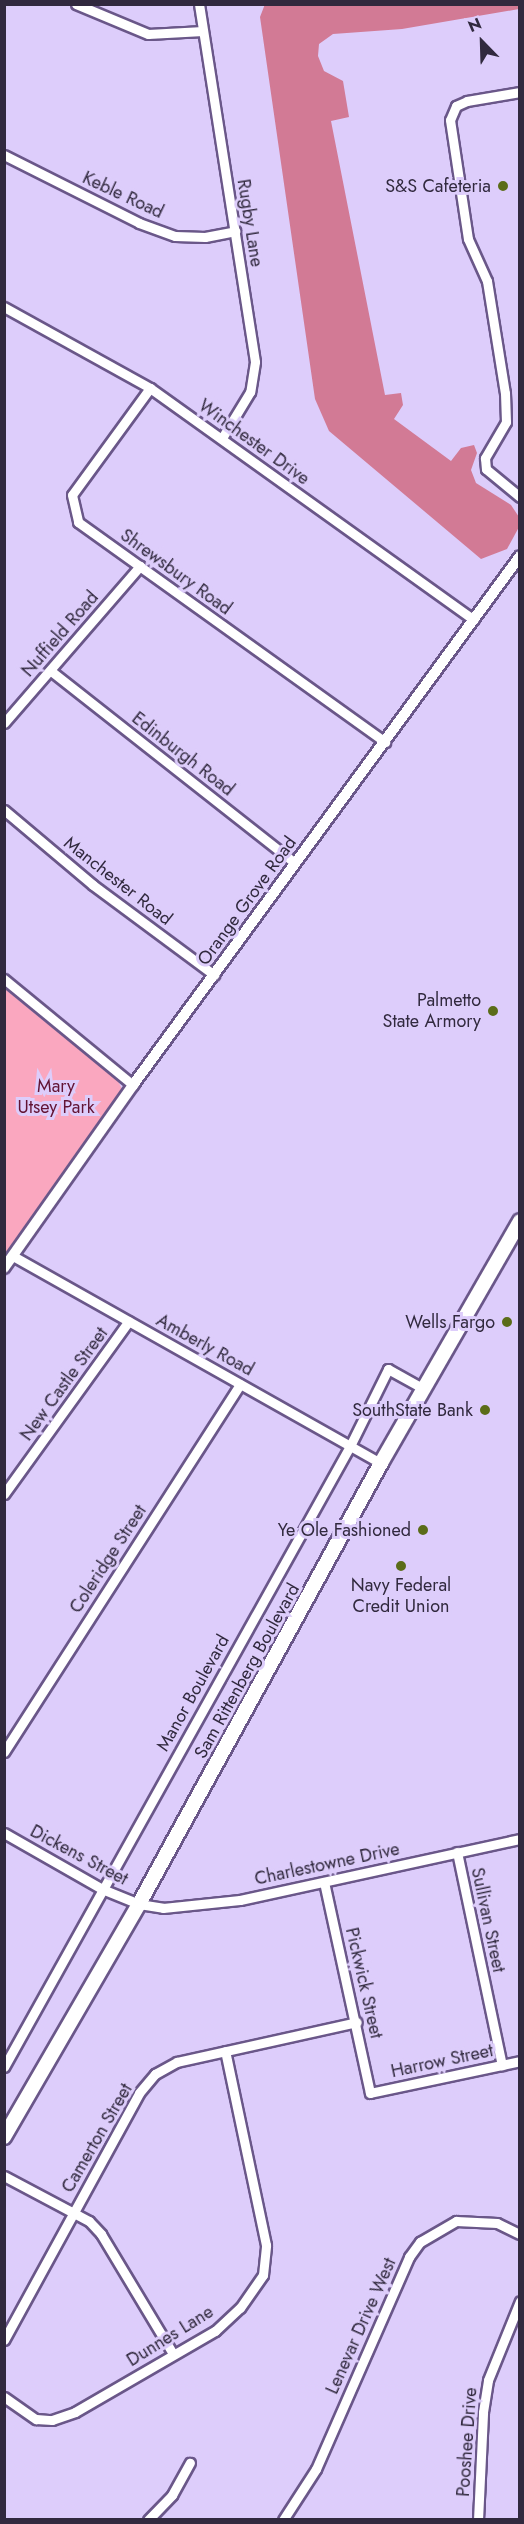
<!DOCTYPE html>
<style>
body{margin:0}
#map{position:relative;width:524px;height:2524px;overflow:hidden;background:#ddcdfb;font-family:Jost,sans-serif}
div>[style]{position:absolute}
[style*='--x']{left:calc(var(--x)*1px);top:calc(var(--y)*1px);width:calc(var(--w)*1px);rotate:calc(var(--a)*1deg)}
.green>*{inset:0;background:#faa7bf}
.forest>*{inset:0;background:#d27a95}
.roads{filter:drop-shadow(2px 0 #6a5789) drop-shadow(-2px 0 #6a5789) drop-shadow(0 2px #6a5789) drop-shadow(0 -2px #6a5789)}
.minor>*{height:9px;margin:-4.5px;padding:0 4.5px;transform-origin:4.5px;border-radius:4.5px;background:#fff}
.tertiary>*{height:10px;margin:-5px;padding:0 5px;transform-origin:5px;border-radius:5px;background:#fff}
.primary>*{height:14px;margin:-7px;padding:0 7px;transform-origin:7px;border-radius:7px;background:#fff}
.dots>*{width:16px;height:16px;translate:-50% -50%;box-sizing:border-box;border:3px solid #ddcdfb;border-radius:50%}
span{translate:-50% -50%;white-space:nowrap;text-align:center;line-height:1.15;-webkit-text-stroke:6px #ddcdfb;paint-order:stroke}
.poi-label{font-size:18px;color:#31293e}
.right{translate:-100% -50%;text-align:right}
.street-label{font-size:18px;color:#31293e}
.park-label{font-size:18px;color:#621334}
.frame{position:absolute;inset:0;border:6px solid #31293e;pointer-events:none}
.north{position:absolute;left:452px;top:12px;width:60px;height:60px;-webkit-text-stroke:4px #ddcdfb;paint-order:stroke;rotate:337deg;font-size:16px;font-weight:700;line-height:24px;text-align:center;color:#31293e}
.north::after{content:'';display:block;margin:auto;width:21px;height:27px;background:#31293e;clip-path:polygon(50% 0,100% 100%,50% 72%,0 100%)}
</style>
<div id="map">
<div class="green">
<i style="clip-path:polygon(5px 989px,118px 1081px,122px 1089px,5px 1257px)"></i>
</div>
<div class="forest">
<i style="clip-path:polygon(265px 4px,519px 5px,519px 9px,402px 29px,333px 34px,319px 44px,318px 56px,324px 71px,343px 81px,349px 117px,331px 121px,385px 395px,401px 393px,403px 405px,394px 419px,451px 461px,461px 448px,474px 445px,477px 453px,471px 470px,476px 483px,511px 505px,519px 517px,519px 527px,507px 549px,481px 559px,329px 431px,315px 399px,260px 17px)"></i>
</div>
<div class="roads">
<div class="minor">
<i style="--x:76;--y:4;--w:78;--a:22.6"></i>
<i style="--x:148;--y:34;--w:55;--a:-3.1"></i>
<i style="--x:199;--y:4;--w:362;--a:81.1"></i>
<i style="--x:255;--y:362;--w:30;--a:99"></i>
<i style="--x:250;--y:392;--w:54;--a:121.3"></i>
<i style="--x:520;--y:92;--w:54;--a:170.4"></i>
<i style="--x:467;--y:101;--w:12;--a:156"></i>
<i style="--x:456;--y:106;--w:15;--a:113"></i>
<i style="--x:450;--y:120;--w:120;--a:81.4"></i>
<i style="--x:468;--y:239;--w:46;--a:65.7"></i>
<i style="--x:487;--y:281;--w:113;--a:80.9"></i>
<i style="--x:505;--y:393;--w:29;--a:88"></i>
<i style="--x:506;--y:422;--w:42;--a:120.3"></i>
<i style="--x:485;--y:458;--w:11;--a:85"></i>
<i style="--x:486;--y:469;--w:44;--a:39.5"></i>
<i style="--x:4;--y:155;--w:151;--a:26.7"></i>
<i style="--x:139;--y:223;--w:38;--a:20"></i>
<i style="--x:175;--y:236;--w:30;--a:2"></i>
<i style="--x:205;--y:237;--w:31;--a:-11"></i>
<i style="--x:4;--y:307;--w:167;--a:29"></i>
<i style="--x:150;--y:388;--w:398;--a:35.6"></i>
<i style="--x:150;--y:388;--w:132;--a:126.1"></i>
<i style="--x:72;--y:495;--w:28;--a:77"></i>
<i style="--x:78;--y:522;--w:378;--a:35.6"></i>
<i style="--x:51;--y:671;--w:310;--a:38.2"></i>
<i style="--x:4;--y:723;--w:208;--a:-49.1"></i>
<i style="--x:4;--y:810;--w:116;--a:40.1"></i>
<i style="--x:93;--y:885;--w:151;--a:36.6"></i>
<i style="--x:4;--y:979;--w:167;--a:39.4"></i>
<i style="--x:13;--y:1256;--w:422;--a:29.4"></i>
<i style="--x:4;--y:1494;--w:213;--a:-54.2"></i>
<i style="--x:4;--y:1752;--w:437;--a:-57.3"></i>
<i style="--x:4;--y:1833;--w:113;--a:29.7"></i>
<i style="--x:102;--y:1889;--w:40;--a:22"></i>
<i style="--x:139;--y:1904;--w:24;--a:9"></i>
<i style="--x:163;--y:1908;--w:77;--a:-5.9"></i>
<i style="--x:240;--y:1900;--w:287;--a:-12.3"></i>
<i style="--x:457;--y:1852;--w:218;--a:78.1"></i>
<i style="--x:324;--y:1882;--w:216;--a:77.7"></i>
<i style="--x:370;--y:2093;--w:153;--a:-12"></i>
<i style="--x:4;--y:2067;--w:711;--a:-60.87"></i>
<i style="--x:350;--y:1446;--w:86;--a:-63.7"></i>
<i style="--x:388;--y:1369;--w:41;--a:29.1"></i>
<i style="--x:4;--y:2176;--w:96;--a:27.9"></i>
<i style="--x:89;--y:2221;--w:18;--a:47"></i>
<i style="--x:101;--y:2234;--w:140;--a:59"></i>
<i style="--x:4;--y:2340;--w:281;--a:-61.3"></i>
<i style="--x:139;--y:2093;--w:25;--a:-50"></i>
<i style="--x:155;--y:2074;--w:25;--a:-29"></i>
<i style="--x:177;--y:2062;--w:184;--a:-12.5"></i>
<i style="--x:4;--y:2397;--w:39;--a:35"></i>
<i style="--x:36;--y:2419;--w:16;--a:4"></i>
<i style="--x:52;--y:2420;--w:24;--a:-19"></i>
<i style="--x:75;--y:2412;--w:162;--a:-30.1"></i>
<i style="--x:215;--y:2331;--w:34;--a:-43"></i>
<i style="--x:240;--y:2308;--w:40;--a:-55.1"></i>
<i style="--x:263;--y:2275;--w:30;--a:-84"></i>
<i style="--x:266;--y:2245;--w:198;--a:-101.9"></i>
<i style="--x:148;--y:2520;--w:35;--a:-46"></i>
<i style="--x:172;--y:2495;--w:37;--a:-61"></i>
<i style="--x:283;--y:2520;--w:61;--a:-57.1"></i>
<i style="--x:316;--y:2469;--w:232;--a:-66.3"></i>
<i style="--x:409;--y:2257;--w:19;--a:-54"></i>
<i style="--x:420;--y:2242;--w:42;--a:-30.3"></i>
<i style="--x:456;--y:2221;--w:41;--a:2.8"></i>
<i style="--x:497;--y:2223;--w:25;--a:26"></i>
<i style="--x:478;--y:2520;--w:108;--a:-87.3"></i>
<i style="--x:483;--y:2412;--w:32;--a:-81"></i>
<i style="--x:488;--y:2380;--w:85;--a:-67.9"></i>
</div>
<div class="tertiary">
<i style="--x:4;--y:1268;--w:224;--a:-54.8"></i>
<i style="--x:133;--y:1085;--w:655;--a:-53.81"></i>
</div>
<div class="primary">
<i style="--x:4;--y:2137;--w:269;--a:-59.9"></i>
<i style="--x:139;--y:1904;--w:503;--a:-61.24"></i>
<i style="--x:381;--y:1463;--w:279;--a:-60.1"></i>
</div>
</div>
<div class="dots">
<i style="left:503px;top:186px;background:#5b6c18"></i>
<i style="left:493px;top:1011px;background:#5b6c18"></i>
<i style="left:507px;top:1322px;background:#5b6c18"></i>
<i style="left:485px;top:1410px;background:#5b6c18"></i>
<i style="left:423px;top:1530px;background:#5b6c18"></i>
<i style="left:401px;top:1566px;background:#5b6c18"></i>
</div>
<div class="poi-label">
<span class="right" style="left:491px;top:186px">S&amp;S Cafeteria</span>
<span class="right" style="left:481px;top:1011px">Palmetto<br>State Armory</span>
<span class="right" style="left:495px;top:1322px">Wells Fargo</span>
<span class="right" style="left:473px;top:1410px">SouthState Bank</span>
<span class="right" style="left:411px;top:1530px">Ye Ole Fashioned</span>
<span style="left:401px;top:1596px">Navy Federal<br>Credit Union</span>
</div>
<div class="street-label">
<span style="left:123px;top:195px;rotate:25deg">Keble Road</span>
<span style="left:250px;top:223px;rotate:81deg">Rugby Lane</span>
<span style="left:254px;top:442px;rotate:36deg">Winchester Drive</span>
<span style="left:176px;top:572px;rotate:36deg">Shrewsbury Road</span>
<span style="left:60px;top:634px;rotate:-49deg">Nuffield Road</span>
<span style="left:183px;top:754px;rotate:38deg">Edinburgh Road</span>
<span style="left:118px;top:881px;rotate:38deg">Manchester Road</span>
<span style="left:247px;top:901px;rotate:-54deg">Orange Grove Road</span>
<span style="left:205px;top:1345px;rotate:29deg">Amberly Road</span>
<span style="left:64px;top:1384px;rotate:-54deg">New Castle Street</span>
<span style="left:108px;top:1559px;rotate:-57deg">Coleridge Street</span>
<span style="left:247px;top:1671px;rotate:-61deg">Sam Rittenberg Boulevard</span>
<span style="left:193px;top:1693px;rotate:-61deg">Manor Boulevard</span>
<span style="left:79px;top:1855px;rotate:28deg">Dickens Street</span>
<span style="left:327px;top:1864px;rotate:-12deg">Charlestowne Drive</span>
<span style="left:488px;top:1920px;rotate:78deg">Sullivan Street</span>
<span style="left:364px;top:1983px;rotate:77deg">Pickwick Street</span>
<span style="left:442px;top:2061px;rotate:-12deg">Harrow Street</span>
<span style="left:97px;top:2138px;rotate:-60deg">Camerton Street</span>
<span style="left:361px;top:2326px;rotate:-66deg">Lenevar Drive West</span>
<span style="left:170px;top:2336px;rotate:-32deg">Dunnes Lane</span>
<span style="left:467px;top:2442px;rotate:-86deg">Pooshee Drive</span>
</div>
<div class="park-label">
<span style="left:56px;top:1097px">Mary<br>Utsey Park</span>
</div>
<div class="frame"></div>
<div class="north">N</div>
</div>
